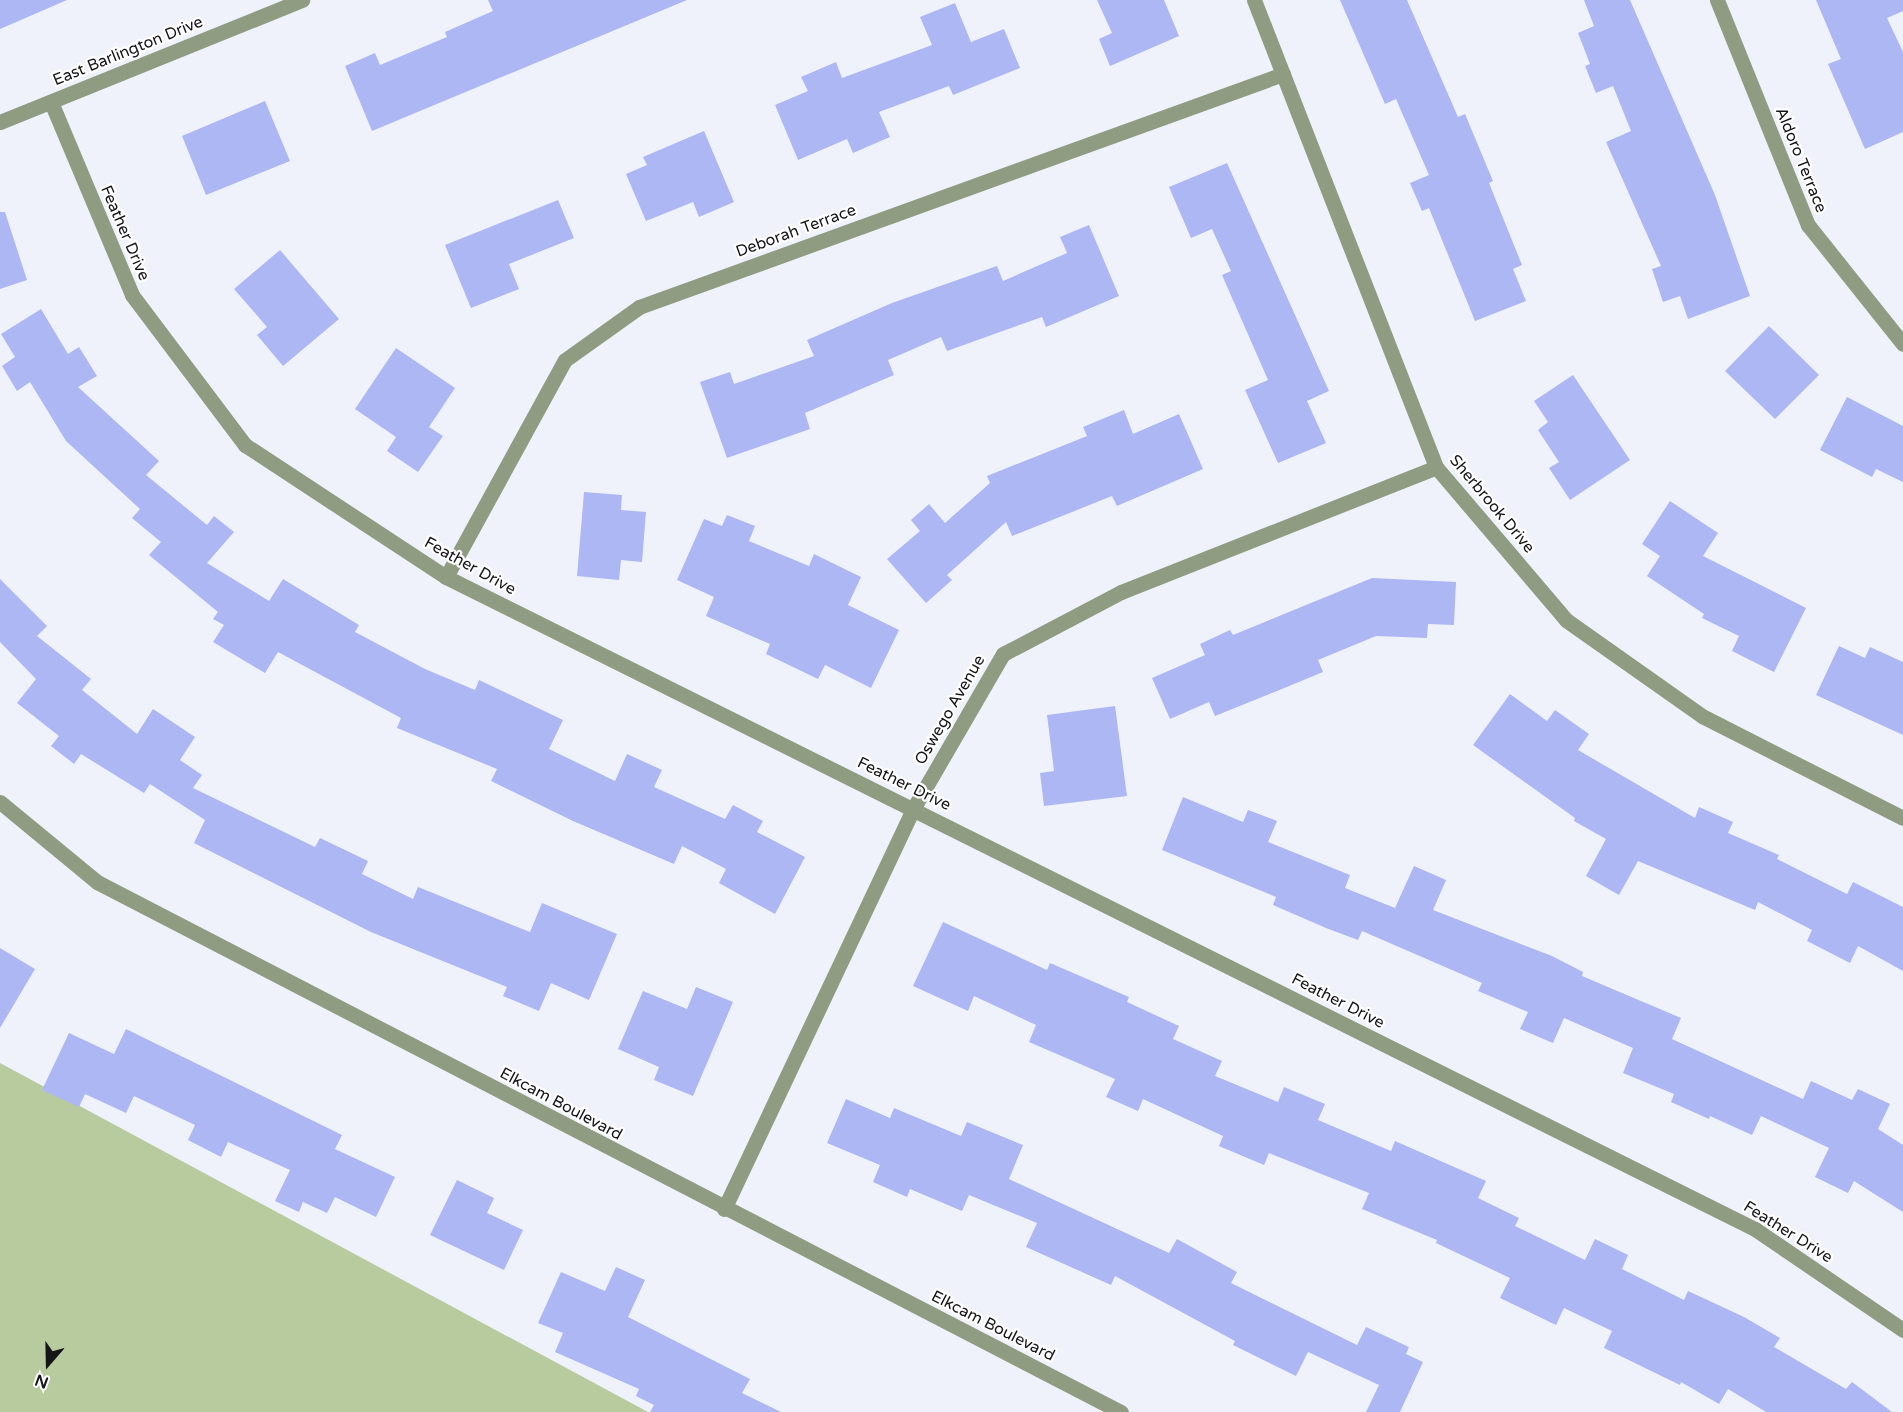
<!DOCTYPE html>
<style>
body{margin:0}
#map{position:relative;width:1903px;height:1412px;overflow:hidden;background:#f0f2fb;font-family:"Varela Round",sans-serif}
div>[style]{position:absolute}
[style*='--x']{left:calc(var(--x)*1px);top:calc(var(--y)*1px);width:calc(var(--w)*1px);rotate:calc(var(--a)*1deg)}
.green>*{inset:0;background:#b7cb9f}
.building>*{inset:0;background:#acb7f4}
.minor>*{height:15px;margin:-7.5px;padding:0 7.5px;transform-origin:7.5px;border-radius:7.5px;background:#909c82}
span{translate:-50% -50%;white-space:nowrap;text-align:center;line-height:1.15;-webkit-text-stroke:4.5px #fff;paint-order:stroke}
.street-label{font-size:16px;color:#151518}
.north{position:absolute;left:18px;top:1334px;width:60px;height:60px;-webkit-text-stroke:4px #fff;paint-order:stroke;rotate:200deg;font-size:16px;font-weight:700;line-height:24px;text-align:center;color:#151518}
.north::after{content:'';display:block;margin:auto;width:21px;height:27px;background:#151518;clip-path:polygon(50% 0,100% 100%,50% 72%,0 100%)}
</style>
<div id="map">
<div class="green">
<i style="clip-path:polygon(0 1063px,648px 1412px,0 1412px)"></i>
</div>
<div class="building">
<i style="clip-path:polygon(0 0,67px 0,0 29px)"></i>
<i style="clip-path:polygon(488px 0,687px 0,372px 131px,345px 66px,375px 53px,380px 65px,447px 37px,445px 32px,493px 11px)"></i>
<i style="clip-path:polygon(1097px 0,1164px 0,1179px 36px,1110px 66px,1099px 39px,1112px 33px)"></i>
<i style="clip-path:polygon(1340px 0,1407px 0,1458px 117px,1465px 114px,1493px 181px,1489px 183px,1522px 265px,1513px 269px,1526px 301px,1475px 321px,1429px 208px,1422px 211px,1410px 183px,1429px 175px,1396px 99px,1385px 104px)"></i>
<i style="clip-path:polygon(1584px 0,1630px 0,1715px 195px,1750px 296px,1688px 319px,1680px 296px,1663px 302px,1652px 269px,1661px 266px,1606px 142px,1631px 131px,1613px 86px,1596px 93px,1585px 66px,1590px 64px,1578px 33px,1594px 26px)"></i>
<i style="clip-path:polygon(1816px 0,1903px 0,1903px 11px,1887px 18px,1903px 52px,1903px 132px,1865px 149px,1828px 64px,1841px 59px)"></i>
<i style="clip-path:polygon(955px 3px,971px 42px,1004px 29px,1020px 68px,953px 95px,949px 86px,879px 112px,890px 137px,853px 153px,847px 139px,798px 160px,775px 105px,808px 91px,801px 77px,836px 62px,842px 78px,932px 45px,920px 17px)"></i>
<i style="clip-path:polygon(265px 101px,290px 161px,206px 195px,182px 136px)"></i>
<i style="clip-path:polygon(704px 131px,734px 202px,699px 217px,693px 202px,646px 221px,626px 174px,647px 165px,643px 157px)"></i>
<i style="clip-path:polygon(1227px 163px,1329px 391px,1307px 401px,1326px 443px,1278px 463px,1245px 390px,1268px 380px,1222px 275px,1231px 271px,1212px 229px,1191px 238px,1169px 187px)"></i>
<i style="clip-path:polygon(558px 200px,574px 238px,509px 264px,519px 289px,471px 308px,445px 245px)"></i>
<i style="clip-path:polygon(0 212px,5px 212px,27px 280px,0 289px)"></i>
<i style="clip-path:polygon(1089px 225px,1119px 296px,1046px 327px,1042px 317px,947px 351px,941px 337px,888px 360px,894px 375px,805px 413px,810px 429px,727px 458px,700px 382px,730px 372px,734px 384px,814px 356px,807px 340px,892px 303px,997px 266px,1003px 281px,1067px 253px,1060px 237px)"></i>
<i style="clip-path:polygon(280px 250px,339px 319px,283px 366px,257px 335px,267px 327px,234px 289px)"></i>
<i style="clip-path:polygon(41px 309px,68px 354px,79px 347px,97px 376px,78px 387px,159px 461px,146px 475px,207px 525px,214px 516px,234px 532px,207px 563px,269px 601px,283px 579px,359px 625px,355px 632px,425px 669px,475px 690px,479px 680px,563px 720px,549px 749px,615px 781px,627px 754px,662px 770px,654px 787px,725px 819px,733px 805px,763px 821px,757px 832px,805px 857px,775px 914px,719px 883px,726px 869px,682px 846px,674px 864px,573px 821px,491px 781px,497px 769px,397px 728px,401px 718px,278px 652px,265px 673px,213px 642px,224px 625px,213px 619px,218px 612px,149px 555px,161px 542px,132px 518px,140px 509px,66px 441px,30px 382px,17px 391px,2px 366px,15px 357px,1px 334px)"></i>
<i style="clip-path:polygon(1769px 326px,1819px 375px,1775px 419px,1725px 371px)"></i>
<i style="clip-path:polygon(396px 348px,455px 388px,429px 427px,443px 436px,418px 472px,387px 451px,396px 437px,355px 409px)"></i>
<i style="clip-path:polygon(1573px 375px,1630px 460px,1570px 500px,1549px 468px,1559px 462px,1538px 430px,1548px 422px,1534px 401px)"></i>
<i style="clip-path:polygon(1847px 397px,1903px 426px,1903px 482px,1876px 469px,1872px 477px,1820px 450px)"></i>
<i style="clip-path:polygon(1124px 410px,1133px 434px,1179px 414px,1203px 469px,1117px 506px,1112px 496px,1012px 536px,1006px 522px,947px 575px,952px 580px,926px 603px,887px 559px,920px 531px,911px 520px,929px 504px,945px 523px,990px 483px,987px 476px,1087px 436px,1083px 427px)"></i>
<i style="clip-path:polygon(584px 492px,622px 495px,621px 510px,646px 512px,642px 562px,621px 560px,619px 580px,577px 576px)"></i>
<i style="clip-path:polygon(1670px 501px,1718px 533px,1703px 556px,1806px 608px,1774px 672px,1732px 651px,1739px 636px,1702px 618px,1704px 614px,1647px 576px,1660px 556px,1642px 544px)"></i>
<i style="clip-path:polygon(727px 515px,755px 526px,749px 541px,809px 566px,814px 554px,861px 577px,848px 605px,899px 630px,871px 688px,825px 665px,818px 679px,766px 654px,770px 644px,706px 616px,714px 597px,677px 580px,704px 519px,722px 526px)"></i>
<i style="clip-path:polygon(1372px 578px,1456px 582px,1454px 625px,1428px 624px,1427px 638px,1376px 636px,1318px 660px,1323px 672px,1282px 689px,1215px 716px,1209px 702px,1170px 719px,1152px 678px,1205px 655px,1200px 644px,1230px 630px,1233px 635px)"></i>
<i style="clip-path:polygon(0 579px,47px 626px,37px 636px,91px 679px,82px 690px,137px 734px,153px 709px,195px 737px,180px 760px,202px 775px,193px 788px,315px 847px,320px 838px,368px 861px,362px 874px,413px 899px,418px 887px,530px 932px,542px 903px,617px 934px,589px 1000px,551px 983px,539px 1011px,503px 996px,507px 987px,371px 932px,194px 843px,205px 820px,150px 784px,144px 793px,81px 754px,74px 764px,51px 746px,59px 736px,17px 703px,36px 679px,0 642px)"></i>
<i style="clip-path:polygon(1839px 646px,1865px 658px,1870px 647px,1903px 662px,1903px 735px,1816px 695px)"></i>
<i style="clip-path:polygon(1510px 694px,1547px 721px,1555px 710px,1589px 734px,1578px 750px,1695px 818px,1699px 807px,1733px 822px,1728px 833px,1779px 855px,1777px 859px,1847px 894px,1853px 882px,1903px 907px,1903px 971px,1858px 946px,1850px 963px,1807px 941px,1812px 930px,1758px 902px,1755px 910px,1638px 861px,1619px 895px,1586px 876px,1606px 839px,1574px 821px,1575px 818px,1473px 745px)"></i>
<i style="clip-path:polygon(1115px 706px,1127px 796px,1044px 806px,1040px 773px,1054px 771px,1047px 715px)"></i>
<i style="clip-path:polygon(1183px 797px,1243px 822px,1248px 810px,1277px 821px,1268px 842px,1350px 875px,1345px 888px,1395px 908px,1414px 866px,1446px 880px,1433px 910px,1552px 956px,1583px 972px,1582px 976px,1681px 1018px,1672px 1039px,1803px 1099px,1811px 1081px,1852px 1100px,1858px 1089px,1890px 1104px,1878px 1129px,1903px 1145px,1903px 1212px,1854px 1181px,1848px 1193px,1815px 1177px,1829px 1148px,1761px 1116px,1752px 1135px,1710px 1116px,1709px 1119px,1671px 1102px,1674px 1094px,1623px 1073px,1633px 1048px,1564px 1018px,1553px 1043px,1520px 1029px,1528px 1012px,1478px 991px,1482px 983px,1362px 931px,1358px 940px,1326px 928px,1273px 905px,1276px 897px,1162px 850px)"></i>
<i style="clip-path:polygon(943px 922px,1047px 970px,1050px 963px,1129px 997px,1127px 1002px,1179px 1026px,1173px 1039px,1222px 1061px,1215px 1076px,1278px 1102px,1284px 1087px,1325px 1104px,1318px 1120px,1391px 1151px,1395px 1141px,1486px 1181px,1478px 1198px,1519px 1218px,1515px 1226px,1585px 1260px,1595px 1239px,1628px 1255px,1622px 1269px,1684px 1300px,1688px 1291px,1744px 1317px,1780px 1338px,1774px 1347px,1846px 1389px,1852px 1382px,1892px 1412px,1766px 1412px,1728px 1389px,1719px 1404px,1681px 1382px,1680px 1385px,1604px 1348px,1612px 1331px,1564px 1308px,1556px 1325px,1500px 1298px,1510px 1278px,1436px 1243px,1437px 1240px,1362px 1209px,1369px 1193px,1269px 1153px,1264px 1165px,1219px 1146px,1223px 1136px,1143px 1099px,1138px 1111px,1106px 1097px,1115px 1079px,1029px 1042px,1036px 1025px,974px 996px,968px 1011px,913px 986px)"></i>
<i style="clip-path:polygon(0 948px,35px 969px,0 1028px)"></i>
<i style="clip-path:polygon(696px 987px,733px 1002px,693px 1096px,654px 1080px,659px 1067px,618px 1049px,643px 991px,687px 1009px)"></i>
<i style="clip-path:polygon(126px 1029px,342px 1135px,335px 1149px,395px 1177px,376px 1217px,335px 1197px,327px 1213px,303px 1202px,299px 1212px,275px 1201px,290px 1170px,228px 1142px,221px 1157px,188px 1140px,195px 1125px,134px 1096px,126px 1113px,85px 1094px,79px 1107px,42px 1090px,69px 1033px,114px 1054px)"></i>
<i style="clip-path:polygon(846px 1099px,890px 1118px,894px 1108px,961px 1136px,967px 1122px,1023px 1145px,1009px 1179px,1169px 1253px,1177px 1239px,1237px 1272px,1231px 1283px,1357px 1345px,1366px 1327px,1409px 1347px,1406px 1354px,1423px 1362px,1400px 1412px,1366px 1412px,1379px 1385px,1308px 1352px,1296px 1376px,1233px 1345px,1235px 1341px,1115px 1276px,1111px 1285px,1026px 1247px,1037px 1223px,969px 1195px,962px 1211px,910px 1189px,907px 1197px,873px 1182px,880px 1165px,827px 1143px)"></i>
<i style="clip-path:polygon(457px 1180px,494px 1198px,487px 1213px,523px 1230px,504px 1270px,430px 1235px)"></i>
<i style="clip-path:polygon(616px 1267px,645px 1280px,628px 1317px,750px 1379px,742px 1393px,781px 1412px,650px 1412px,654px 1405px,636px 1396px,639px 1389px,555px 1352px,563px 1333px,538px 1323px,561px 1272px,605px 1291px)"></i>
</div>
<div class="minor">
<i style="--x:1254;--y:0;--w:501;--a:68.71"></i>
<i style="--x:1436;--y:467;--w:201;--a:49.6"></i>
<i style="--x:1566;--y:620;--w:166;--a:35.2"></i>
<i style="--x:1702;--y:716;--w:225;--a:26.9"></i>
<i style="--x:1717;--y:0;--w:243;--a:68"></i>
<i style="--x:1808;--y:225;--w:152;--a:51.4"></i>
<i style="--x:51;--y:102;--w:209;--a:67.2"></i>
<i style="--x:132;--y:295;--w:188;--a:53"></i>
<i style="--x:245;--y:445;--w:240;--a:33.3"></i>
<i style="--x:446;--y:577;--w:1462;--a:26.48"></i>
<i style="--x:1755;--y:1229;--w:179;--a:34.3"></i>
<i style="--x:0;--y:122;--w:326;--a:-22"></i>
<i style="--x:446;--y:577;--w:247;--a:-61.3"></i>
<i style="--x:565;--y:360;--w:91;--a:-35.6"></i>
<i style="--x:639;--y:307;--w:685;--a:-19.89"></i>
<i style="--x:0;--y:802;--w:126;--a:39.5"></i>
<i style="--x:97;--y:882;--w:1153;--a:27.37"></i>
<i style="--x:724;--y:1209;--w:442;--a:-64.7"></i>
<i style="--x:913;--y:809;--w:179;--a:-59.9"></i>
<i style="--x:1003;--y:654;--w:133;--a:-27.7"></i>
<i style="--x:1121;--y:592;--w:339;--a:-21.6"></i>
</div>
<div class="street-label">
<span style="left:128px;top:51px;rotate:-22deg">East Barlington Drive</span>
<span style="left:1801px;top:160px;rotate:68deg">Aldoro Terrace</span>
<span style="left:796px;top:231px;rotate:-20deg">Deborah Terrace</span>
<span style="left:125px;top:233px;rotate:67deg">Feather Drive</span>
<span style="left:1492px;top:504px;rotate:50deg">Sherbrook Drive</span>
<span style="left:470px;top:566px;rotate:29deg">Feather Drive</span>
<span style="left:950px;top:710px;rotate:-60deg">Oswego Avenue</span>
<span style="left:904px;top:784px;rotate:26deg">Feather Drive</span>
<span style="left:1338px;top:1001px;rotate:27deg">Feather Drive</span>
<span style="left:561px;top:1104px;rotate:28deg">Elkcam Boulevard</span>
<span style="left:1788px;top:1232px;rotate:32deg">Feather Drive</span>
<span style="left:993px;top:1326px;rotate:27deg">Elkcam Boulevard</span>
</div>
<div class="north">N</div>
</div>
